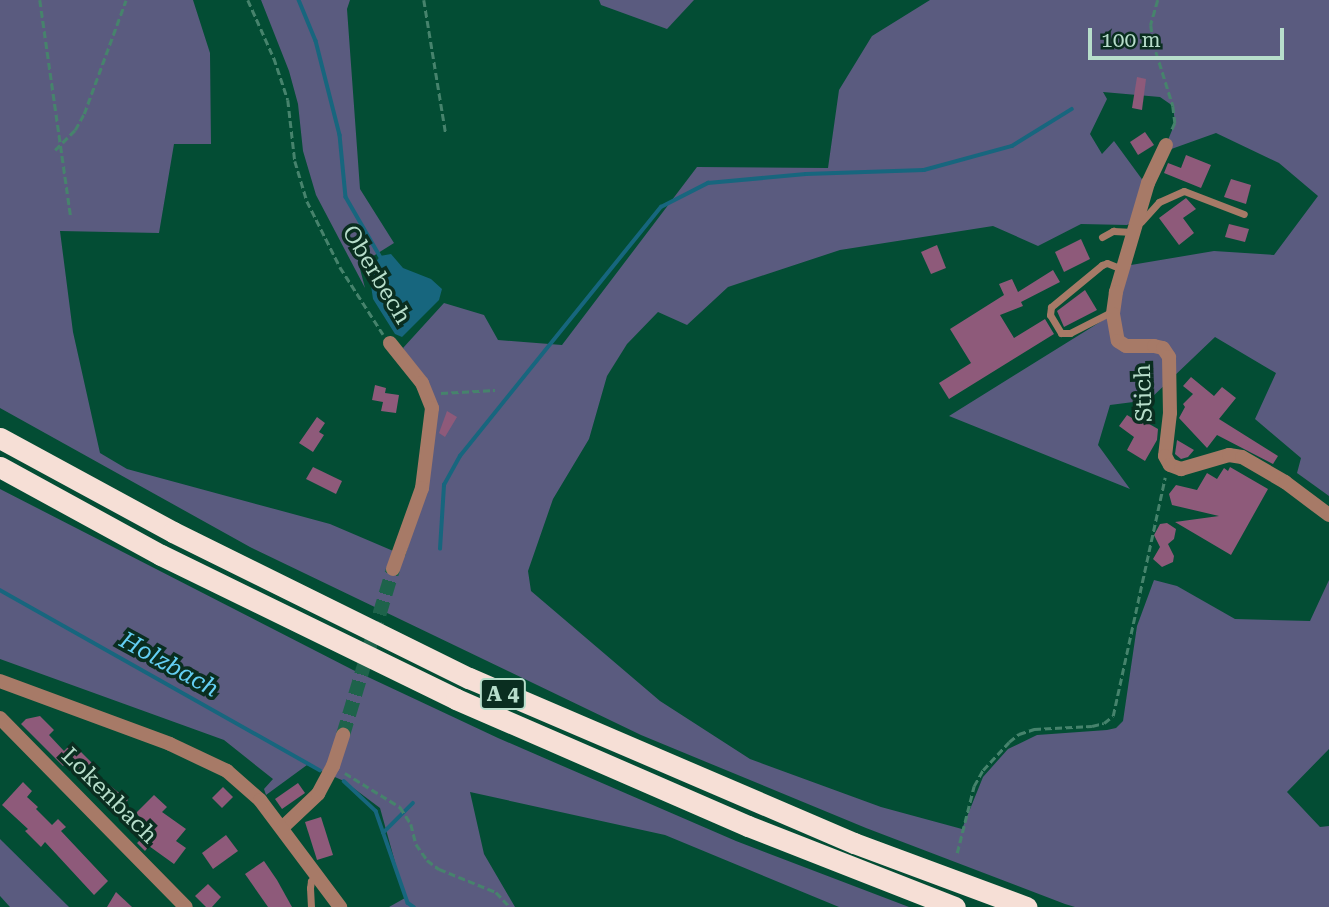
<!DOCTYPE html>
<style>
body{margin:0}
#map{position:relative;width:1329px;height:907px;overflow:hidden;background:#034d34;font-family:"Roboto Serif",serif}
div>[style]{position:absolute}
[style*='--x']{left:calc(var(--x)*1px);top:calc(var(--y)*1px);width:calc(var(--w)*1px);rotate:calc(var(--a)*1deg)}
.green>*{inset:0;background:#5a5b7f}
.water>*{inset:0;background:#17667e}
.stream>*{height:3.5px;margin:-1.75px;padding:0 1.75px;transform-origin:1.75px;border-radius:1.75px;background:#17667e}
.building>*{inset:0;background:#8e5a7a}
.minor-tunnel>*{height:14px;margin-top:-7px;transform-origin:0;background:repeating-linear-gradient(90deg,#1e634b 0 14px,transparent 0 21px)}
.path>*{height:2.5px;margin-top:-1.25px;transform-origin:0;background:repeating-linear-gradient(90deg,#46836c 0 7px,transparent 0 10.5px)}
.service>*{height:7px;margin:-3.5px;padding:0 3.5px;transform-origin:3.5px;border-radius:3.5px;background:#a77a67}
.minor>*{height:14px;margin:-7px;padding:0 7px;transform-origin:7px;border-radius:7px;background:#a77a67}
.tertiary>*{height:14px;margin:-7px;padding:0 7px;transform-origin:7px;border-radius:7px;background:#a77a67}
.motorway>*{height:21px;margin:-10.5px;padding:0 10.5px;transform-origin:10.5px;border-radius:10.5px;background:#f6dfd6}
span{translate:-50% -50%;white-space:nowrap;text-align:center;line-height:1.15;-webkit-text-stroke:7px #0a2e20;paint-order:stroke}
.shield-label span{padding:2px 5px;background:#0a2e20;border:2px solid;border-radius:5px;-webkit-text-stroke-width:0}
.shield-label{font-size:21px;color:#b7decb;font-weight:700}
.street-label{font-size:23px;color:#b7decb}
.water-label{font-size:24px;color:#64cff4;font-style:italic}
.scale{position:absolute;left:1088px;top:28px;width:196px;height:32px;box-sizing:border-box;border:4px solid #b7decb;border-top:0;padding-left:9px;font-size:21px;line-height:24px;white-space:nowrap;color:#b7decb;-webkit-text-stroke:5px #0a2e20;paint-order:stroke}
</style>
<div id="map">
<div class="green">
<i style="clip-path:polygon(0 0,193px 0,210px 53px,211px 144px,174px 144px,159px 233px,60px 231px,73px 332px,100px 453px,127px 469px,330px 524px,405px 556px,425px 492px,437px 408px,403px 348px,444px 303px,484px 315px,498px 340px,562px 345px,697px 167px,828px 168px,839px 90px,872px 36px,930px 0,1329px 0,1329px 496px,1297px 473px,1301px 458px,1255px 419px,1276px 373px,1215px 337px,1149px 400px,1110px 405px,1098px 445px,1130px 489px,949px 416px,1113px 314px,1125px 266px,1214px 251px,1274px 255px,1318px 196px,1279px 163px,1216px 133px,1163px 152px,1175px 123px,1173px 106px,1160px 97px,1103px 92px,1107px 99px,1090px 134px,1102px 154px,1114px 141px,1144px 182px,1134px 221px,1127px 225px,1081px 224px,1038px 246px,993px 226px,840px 250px,728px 287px,687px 325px,658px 312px,627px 344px,607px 376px,589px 439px,553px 499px,528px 571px,531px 591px,660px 701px,750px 759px,881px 807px,962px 829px,983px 777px,1008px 749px,1037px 735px,1107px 730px,1116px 728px,1123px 721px,1137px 626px,1154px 580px,1177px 586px,1235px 619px,1310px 621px,1329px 580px,1329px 749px,1287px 792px,1320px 827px,1329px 826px,1329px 907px,1075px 907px,1065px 904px,866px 828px,641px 735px,250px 547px,0 408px)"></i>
<i style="clip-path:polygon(261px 0,350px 0,347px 9px,360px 189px,394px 243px,359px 265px,365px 288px,316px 195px,303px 151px,298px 104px,289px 71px)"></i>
<i style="clip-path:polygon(599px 0,694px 0,667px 29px,601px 5px)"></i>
<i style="clip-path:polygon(0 489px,353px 670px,498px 738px,736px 841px,909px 907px,839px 907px,665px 835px,470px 792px,484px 854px,515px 907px,389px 907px,405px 898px,380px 808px,344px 781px,307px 765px,266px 795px,264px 789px,273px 779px,224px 740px,0 659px)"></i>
<i style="clip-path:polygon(0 839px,69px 907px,10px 907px,0 896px)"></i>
</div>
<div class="water">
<i style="clip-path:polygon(391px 254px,403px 268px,431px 279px,442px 289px,439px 300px,402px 337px,395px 334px,373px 299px,369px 272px,380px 256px)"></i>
</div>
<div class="stream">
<i style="--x:299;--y:0;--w:44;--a:67.5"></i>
<i style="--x:316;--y:41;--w:97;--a:75.7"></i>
<i style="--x:340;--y:135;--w:62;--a:84.5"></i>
<i style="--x:346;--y:197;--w:68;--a:60"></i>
<i style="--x:440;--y:549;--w:64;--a:-86.4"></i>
<i style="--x:444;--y:485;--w:33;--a:-61"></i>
<i style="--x:460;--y:456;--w:320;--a:-51.1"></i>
<i style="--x:661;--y:207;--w:53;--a:-27.1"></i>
<i style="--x:708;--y:183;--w:98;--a:-5.2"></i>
<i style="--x:806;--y:174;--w:118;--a:-1.9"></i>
<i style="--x:924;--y:170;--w:91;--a:-15.3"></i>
<i style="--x:1012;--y:146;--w:70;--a:-31.7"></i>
<i style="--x:0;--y:590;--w:367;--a:29.4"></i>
<i style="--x:344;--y:781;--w:44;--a:43.2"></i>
<i style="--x:376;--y:811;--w:97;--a:70.8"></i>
<i style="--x:408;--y:903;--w:7;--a:34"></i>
<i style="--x:383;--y:833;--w:42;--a:-45"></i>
</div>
<div class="building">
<i style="clip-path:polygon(1137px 77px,1146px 79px,1142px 110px,1132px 108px)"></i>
<i style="clip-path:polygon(1145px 132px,1154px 145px,1138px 155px,1130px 142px)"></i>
<i style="clip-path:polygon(1186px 155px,1211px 165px,1201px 188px,1164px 173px,1168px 163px,1181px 168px)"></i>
<i style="clip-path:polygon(1231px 179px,1251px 185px,1246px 204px,1224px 197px)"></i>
<i style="clip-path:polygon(1186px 198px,1196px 209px,1183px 218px,1194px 233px,1179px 245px,1159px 218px)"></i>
<i style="clip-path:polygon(1229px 224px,1249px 229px,1245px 242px,1225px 237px)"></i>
<i style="clip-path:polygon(1081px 239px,1090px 259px,1064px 272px,1055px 252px)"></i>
<i style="clip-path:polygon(937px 245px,946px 268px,931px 274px,921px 252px)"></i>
<i style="clip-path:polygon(1053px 270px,1060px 282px,1021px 302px,1023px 306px,1000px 315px,1014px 338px,1045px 319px,1054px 334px,949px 399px,939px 383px,971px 363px,950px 329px,1004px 295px,999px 284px,1012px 279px,1018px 292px)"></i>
<i style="clip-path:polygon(1085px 290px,1097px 310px,1064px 327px,1057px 311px)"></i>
<i style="clip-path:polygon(1191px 377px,1214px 396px,1222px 387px,1236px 398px,1219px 419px,1278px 456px,1273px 464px,1217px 435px,1207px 448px,1179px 418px,1185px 407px,1183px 404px,1193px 394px,1183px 386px)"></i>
<i style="clip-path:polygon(375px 385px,386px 388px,385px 393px,399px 395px,396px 413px,381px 411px,383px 402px,372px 400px)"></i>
<i style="clip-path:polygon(447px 411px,457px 417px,445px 437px,439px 433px)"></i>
<i style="clip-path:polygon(1127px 415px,1142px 424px,1144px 421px,1158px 429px,1157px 440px,1145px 461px,1127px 450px,1134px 437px,1119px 426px)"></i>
<i style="clip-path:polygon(317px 417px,325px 423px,319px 432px,324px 435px,313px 452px,299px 443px)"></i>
<i style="clip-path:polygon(1177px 440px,1194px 450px,1188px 457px,1181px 459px,1175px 454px)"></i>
<i style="clip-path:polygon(313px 467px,342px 481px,336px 494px,306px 479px)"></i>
<i style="clip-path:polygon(1230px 467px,1268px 489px,1231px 555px,1175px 522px,1219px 516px,1172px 505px,1169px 494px,1176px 485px,1197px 490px,1207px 473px,1217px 479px,1224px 468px,1228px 471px)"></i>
<i style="clip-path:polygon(1167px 523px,1176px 529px,1174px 539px,1168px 544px,1174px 556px,1173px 562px,1162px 567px,1153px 559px,1160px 547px,1154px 535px,1160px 524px)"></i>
<i style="clip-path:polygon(40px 716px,54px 730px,49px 735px,64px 751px,72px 743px,93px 764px,80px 777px,66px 763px,63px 766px,21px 724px,26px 719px)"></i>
<i style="clip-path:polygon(23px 782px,32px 791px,27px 797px,38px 807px,36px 809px,52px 825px,58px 819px,66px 827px,61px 831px,108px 881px,94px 895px,45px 842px,41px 847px,25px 831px,28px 829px,2px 805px)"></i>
<i style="clip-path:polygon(298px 783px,305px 793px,282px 809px,275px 799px)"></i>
<i style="clip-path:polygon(108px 784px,128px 800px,116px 814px,97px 798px)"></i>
<i style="clip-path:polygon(223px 787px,233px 797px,222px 808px,212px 798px)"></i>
<i style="clip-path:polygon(154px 795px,167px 807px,162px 812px,186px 829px,176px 841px,186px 848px,174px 864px,149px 846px,145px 851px,137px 843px,151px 829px,136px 813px)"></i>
<i style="clip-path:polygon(321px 817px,333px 855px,317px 860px,305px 822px)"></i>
<i style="clip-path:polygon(226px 835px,238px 851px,213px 869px,202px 853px)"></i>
<i style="clip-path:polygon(264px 861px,277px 880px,292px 907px,268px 907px,245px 874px)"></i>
<i style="clip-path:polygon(208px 884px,221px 897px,212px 907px,206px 907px,195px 896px)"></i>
<i style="clip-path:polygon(116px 892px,132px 907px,107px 907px)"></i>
</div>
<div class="minor-tunnel">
<i style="--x:343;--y:735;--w:173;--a:-73.2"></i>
</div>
<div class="path">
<i style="--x:40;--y:0;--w:219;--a:81.9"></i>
<i style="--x:248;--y:0;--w:64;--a:65.9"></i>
<i style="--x:274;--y:58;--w:44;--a:71.6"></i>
<i style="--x:288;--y:100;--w:61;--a:83.5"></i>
<i style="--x:295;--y:161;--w:42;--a:73.3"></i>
<i style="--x:307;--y:201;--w:74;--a:63.4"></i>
<i style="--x:340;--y:267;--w:80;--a:57.3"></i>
<i style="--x:424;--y:0;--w:136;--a:80.7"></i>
<i style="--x:1158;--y:0;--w:26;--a:106"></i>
<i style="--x:1151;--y:25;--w:17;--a:83"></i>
<i style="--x:1153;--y:42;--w:67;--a:72.6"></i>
<i style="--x:1173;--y:106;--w:17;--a:83"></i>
<i style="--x:1175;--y:123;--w:10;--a:114"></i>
<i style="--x:55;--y:150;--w:28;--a:-45"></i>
<i style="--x:75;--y:130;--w:18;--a:-61"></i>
<i style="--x:84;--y:114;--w:121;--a:-69.8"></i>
<i style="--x:441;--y:393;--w:54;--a:-3.2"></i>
<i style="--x:345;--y:773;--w:65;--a:31.7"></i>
<i style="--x:400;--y:807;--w:20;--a:57"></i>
<i style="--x:411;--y:824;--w:21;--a:76"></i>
<i style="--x:416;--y:844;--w:19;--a:55"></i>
<i style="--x:427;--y:860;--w:15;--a:37"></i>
<i style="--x:439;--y:869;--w:61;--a:22"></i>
<i style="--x:496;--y:892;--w:21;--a:47"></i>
<i style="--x:957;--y:853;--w:69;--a:-75.8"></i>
<i style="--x:974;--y:786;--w:18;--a:-61"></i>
<i style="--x:983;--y:770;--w:38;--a:-47"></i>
<i style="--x:1009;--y:742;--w:13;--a:-39"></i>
<i style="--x:1019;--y:734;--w:16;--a:-18"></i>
<i style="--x:1034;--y:729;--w:58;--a:-3"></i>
<i style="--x:1092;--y:726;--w:12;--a:-14"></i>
<i style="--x:1104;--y:723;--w:11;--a:-38"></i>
<i style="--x:1113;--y:716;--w:244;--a:-77.7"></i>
</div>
<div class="service">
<i style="--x:1141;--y:222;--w:27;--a:-48"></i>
<i style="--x:1159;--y:202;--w:27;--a:-24"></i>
<i style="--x:1184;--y:191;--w:64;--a:21"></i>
<i style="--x:1102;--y:237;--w:13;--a:-29"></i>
<i style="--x:1113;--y:231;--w:20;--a:3"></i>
<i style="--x:1113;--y:311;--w:48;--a:152.9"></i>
<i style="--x:1070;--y:333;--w:9;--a:180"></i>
<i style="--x:1061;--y:333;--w:21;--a:-121"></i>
<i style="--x:1050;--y:315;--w:8;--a:-83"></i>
<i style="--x:1051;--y:307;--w:66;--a:-39.5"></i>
<i style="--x:1102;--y:265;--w:5;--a:-22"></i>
<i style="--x:1107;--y:263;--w:16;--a:22"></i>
<i style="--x:311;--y:907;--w:19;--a:-93"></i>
<i style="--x:310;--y:888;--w:7;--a:-82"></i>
<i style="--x:311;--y:881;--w:8;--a:-40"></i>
</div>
<div class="minor">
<i style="--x:1166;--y:145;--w:42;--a:115.3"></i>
<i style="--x:1148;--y:183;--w:114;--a:106.4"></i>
<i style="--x:1116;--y:292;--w:22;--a:98"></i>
<i style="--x:1113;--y:314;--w:27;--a:80"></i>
<i style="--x:1118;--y:341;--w:9;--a:32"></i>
<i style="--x:1126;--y:346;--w:28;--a:0"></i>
<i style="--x:1154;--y:346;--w:9;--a:13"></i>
<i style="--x:1163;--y:348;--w:11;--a:56"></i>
<i style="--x:1169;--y:357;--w:56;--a:89"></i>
<i style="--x:1170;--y:413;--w:43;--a:96.6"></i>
<i style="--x:1165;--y:456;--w:10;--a:61"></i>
<i style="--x:1170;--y:465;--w:12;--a:20"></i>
<i style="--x:1181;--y:469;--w:50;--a:-16.3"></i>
<i style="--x:1229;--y:455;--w:13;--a:9"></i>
<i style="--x:1242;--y:457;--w:50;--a:30.2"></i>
<i style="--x:1285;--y:482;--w:55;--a:36.9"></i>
<i style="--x:390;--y:343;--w:51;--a:51.3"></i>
<i style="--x:422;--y:383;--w:27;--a:68"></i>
<i style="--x:432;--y:408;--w:81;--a:97.1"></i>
<i style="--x:422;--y:488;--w:86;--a:109.7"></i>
<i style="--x:0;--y:718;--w:265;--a:45.5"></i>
<i style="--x:282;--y:828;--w:50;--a:-43.4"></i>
<i style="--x:318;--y:794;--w:32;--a:-62"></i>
<i style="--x:333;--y:766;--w:33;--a:-72"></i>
</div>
<div class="tertiary">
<i style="--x:0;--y:681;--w:181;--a:20.3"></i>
<i style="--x:170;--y:744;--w:63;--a:25.3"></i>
<i style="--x:227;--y:771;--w:44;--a:41.3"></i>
<i style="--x:260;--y:800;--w:134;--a:53.2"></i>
</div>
<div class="motorway">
<i style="--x:0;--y:438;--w:197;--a:28.5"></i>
<i style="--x:173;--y:532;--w:330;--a:26.3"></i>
<i style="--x:469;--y:678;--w:419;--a:23.2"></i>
<i style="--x:854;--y:843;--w:184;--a:20.4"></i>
<i style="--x:0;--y:467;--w:183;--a:28.7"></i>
<i style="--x:161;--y:555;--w:328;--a:26"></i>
<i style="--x:456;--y:699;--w:318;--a:23.5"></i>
<i style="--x:748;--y:826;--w:222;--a:21.4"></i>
</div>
<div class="shield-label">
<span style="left:503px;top:694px">A 4</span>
</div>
<div class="street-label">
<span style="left:376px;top:275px;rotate:59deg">Oberbech</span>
<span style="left:1144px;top:393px;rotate:-92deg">Stich</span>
<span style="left:109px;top:796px;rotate:45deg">Lokenbach</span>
</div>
<div class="water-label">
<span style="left:169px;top:665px;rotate:29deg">Holzbach</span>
</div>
<div class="scale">100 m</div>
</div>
